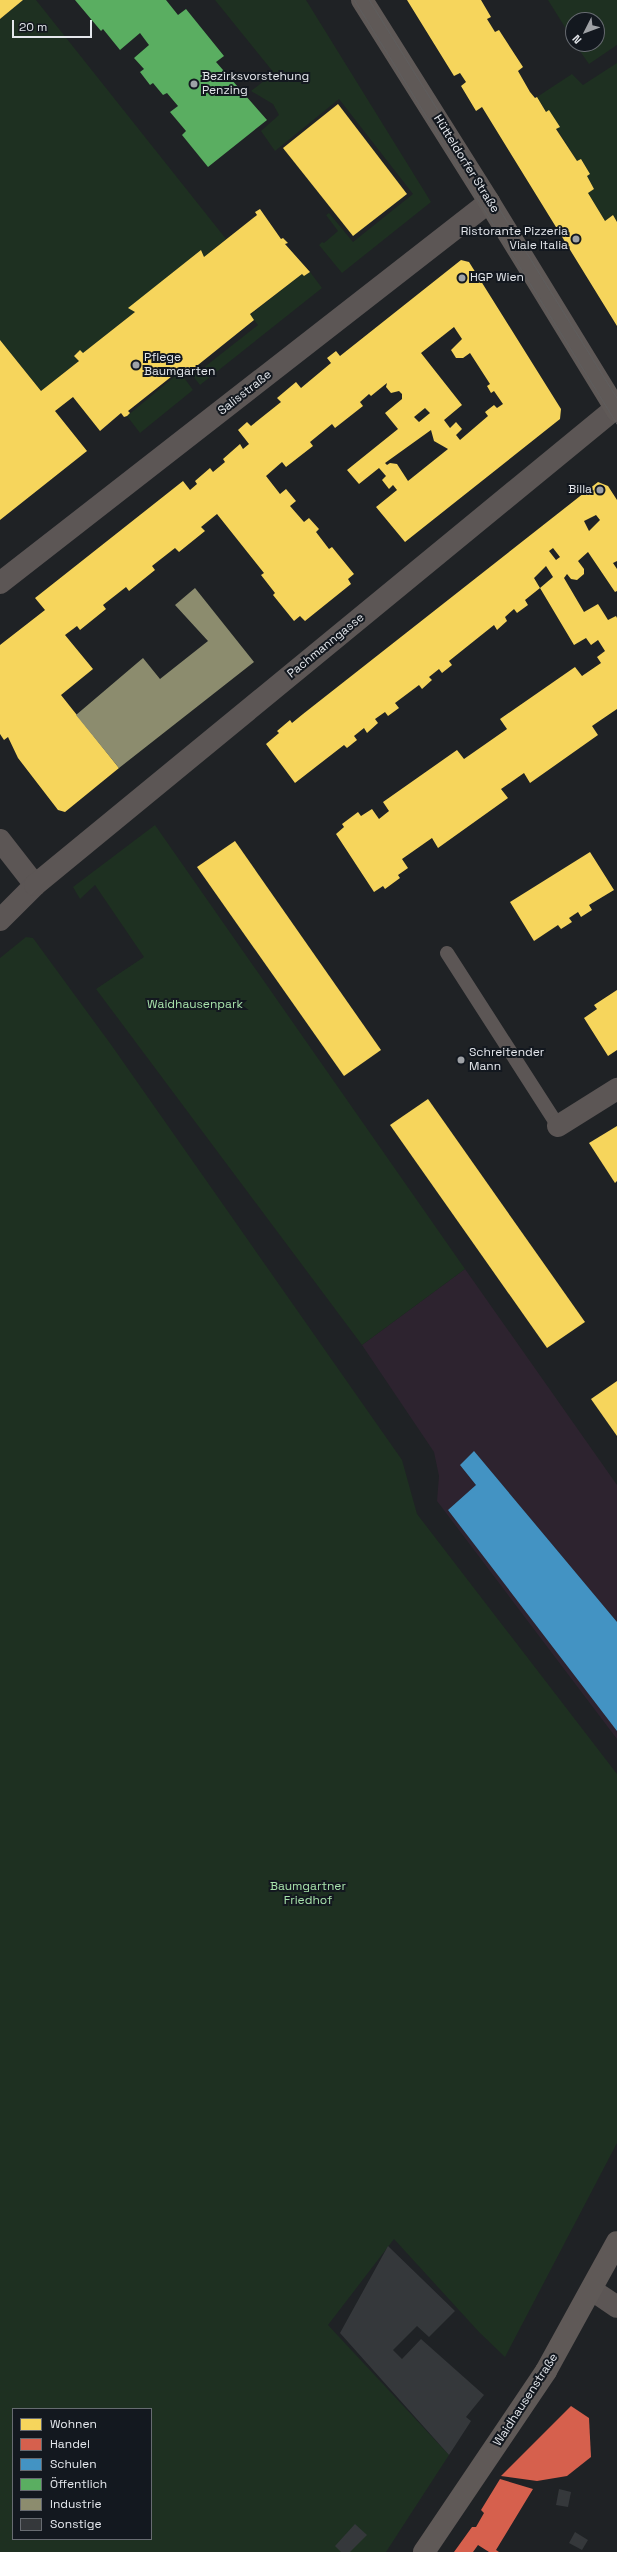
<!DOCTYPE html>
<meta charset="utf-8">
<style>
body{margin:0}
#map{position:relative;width:617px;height:2552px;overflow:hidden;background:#1f2225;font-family:"Space Grotesk",sans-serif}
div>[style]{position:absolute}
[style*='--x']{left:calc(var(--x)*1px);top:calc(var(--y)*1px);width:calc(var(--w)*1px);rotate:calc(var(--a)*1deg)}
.education>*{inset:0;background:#2d232f}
.green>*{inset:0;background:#1e3021}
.homes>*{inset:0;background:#f6d55c}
.shops>*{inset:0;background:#d6604d}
.schools>*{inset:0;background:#4393c3}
.public>*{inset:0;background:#5aae61}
.industry>*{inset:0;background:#8c8c6e}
.building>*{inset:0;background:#35383b}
.lane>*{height:14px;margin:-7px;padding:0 7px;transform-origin:7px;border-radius:7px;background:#5c5655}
.street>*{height:22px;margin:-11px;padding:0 11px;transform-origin:11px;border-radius:11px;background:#5c5655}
.secondary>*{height:22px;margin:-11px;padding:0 11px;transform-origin:11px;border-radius:11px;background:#5f5957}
.tram>*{height:1px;margin:-0.5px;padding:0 0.5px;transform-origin:0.5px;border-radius:0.5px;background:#5f5d5d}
.dots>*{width:11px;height:11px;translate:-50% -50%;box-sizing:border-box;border:2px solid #13181f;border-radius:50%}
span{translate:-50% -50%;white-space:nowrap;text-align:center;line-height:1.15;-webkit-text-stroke:4px #13181f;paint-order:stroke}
.poi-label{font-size:12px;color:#e4e7ec}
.left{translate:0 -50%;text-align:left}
.right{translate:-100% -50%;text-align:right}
.street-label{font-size:12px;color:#e4e7ec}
.park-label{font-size:12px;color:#a7e1ab}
.legend{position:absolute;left:12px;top:2408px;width:140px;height:132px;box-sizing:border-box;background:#13181f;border:1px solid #676b71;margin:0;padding:5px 7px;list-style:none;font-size:12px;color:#e4e7ec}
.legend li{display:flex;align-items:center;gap:8px;height:20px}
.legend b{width:20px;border:1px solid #676b71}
.north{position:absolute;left:565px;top:12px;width:40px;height:40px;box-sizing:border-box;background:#13181f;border:1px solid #676b71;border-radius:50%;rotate:228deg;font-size:11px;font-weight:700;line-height:16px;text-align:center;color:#e4e7ec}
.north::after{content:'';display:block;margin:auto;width:14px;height:18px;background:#9fa2a6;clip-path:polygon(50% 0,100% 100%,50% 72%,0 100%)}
.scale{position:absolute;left:12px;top:20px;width:80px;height:18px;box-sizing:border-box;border:2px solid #e4e7ec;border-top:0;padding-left:5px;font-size:12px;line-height:14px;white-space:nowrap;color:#e4e7ec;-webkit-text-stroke:3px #13181f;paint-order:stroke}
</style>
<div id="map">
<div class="education">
<i style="clip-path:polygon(465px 1269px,617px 1485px,617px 1739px,437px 1501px,439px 1476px,434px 1452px,362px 1345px)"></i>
</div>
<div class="green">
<i style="clip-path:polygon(23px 0,36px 0,226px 239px,204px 257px,201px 250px,129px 308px,135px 312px,83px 353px,80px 351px,74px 355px,79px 361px,41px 391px,0 340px,0 19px)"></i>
<i style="clip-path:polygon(215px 0,306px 0,431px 202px,342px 273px,319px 245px,322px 242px,324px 243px,338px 231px,326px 215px,329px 213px,353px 242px,413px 194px,339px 99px,275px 151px,261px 131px,279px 115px,273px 104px,251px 91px,274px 73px)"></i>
<i style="clip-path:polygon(548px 0,617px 0,617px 45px,589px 64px,575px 44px,597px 44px,597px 20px,573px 20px,573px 40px)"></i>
<i style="clip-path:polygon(617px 63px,617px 222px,613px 215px,605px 221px,588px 193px,594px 189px,587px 176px,590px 174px,581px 159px,577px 161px,537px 97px,572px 74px,583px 85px)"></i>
<i style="clip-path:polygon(310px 272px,322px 288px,200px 385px,193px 376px,258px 325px,250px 315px,302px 274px,304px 276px)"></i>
<i style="clip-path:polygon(180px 372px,193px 390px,140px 433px,127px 416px)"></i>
<i style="clip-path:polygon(155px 825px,465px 1269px,362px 1345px,96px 989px,144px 957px,95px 885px,80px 899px,73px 887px)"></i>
<i style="clip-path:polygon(evenodd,26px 937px,33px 938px,112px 1046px,402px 1460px,417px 1514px,617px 1774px,617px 2143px,505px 2357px,479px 2332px,394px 2239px,328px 2325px,449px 2455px,386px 2552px,0 2552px,0 958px,26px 937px,13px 2409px,151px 2409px,151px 2539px,13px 2539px,13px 2409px)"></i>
</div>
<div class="homes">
<i style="clip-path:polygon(0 0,23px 0,0 19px)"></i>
<i style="clip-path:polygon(407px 0,481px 0,491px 17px,487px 19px,495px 32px,499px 30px,523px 67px,518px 71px,530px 92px,535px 98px,537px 97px,546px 112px,549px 110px,560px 127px,556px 129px,577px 161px,581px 159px,590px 174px,587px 176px,594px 189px,588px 193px,605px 221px,613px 215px,617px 222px,617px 326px,482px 107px,476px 111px,461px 86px,466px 82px,460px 73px,454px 76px)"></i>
<i style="clip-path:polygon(338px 104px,407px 194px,353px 236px,283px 148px)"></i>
<i style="clip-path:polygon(260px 209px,281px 239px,283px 238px,288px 243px,285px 244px,310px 272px,304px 276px,302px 274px,250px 314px,254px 320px,183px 377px,180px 372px,182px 371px,181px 369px,128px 411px,130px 413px,127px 416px,124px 417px,121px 413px,100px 431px,73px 397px,55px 411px,87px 451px,0 520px,0 340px,41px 391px,79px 361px,74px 356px,80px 350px,83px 353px,135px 312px,128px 308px,201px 250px,204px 257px,257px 215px,255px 212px)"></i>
<i style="clip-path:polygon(evenodd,461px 260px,469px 262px,561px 409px,560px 419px,405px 542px,376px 507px,397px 490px,393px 485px,389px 489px,382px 480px,386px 476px,379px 468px,359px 484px,347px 470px,398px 429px,385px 413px,402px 399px,402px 394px,399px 391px,391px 393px,386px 387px,387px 383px,371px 396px,369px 394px,360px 402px,363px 406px,335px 428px,332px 424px,310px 442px,313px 446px,286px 467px,282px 462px,266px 476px,280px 494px,286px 489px,296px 501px,290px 506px,304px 522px,309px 518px,319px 529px,316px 532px,329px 549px,332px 547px,354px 574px,348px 579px,351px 584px,305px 621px,300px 616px,294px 621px,273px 595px,275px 593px,261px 575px,264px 573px,217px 514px,201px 527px,205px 531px,179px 552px,175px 548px,152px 566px,155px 570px,129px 591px,126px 587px,103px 605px,106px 609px,80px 630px,77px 626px,65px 635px,93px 669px,61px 695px,119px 768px,65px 812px,58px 810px,18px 758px,8px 737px,4px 740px,0 734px,0 645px,45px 610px,35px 598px,183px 481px,190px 490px,197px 484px,195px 481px,210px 468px,213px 472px,225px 462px,223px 459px,240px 444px,243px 449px,249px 444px,238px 430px,247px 422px,251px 426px,281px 402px,277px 398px,296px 382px,301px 388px,331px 363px,327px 358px,336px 351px,340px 356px,461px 260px,454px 327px,462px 339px,451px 350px,456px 358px,463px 358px,470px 353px,490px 384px,487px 386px,491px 393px,494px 391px,503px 404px,497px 408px,494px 405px,485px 412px,488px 416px,460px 440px,456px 435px,462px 429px,456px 422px,450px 428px,444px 420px,462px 405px,421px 353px,454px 327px,461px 260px,425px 408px,430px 413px,419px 422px,414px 417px,425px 408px,461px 260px,431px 430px,434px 441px,448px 449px,408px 481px,397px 464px,390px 463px,387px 465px,385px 463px,431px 430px)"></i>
<i style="clip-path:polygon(evenodd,598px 482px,608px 486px,617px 500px,617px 561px,613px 563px,617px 569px,617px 591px,615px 592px,588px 552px,578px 561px,584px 569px,584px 574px,577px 580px,571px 579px,567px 574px,564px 578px,584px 612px,598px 604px,608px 620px,616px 616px,617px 618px,617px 709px,592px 726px,598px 735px,530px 783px,524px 773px,501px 789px,508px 798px,438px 848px,432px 838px,402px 859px,408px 868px,398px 875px,400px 878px,385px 889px,383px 886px,374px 892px,336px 834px,344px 827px,342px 824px,358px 812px,361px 816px,372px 809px,379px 819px,389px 811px,383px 802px,457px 750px,464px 759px,507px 729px,500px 719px,575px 667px,582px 676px,601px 663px,597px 657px,605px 651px,598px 640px,591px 645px,586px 638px,574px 645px,540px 588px,553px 577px,546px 566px,534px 578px,540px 588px,525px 600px,528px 605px,517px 613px,514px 609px,505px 617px,507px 621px,497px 630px,494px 625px,449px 661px,452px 665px,442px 673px,439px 669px,429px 677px,432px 680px,422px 689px,419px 685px,395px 703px,399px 708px,388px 716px,385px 712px,375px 719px,378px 723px,367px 733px,364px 728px,354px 736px,357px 740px,347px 748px,344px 745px,295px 783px,266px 744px,279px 733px,277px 731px,290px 720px,292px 723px,303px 714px,598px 482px,596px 515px,600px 520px,589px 531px,584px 521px,596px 515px,598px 482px,553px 548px,560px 557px,556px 560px,549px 551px,553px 548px)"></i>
<i style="clip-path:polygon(235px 841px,381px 1050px,344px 1076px,197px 867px)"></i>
<i style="clip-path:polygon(590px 852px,614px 890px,589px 905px,592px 910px,581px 917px,578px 912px,569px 918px,572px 922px,561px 929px,558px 925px,534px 941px,510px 902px)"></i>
<i style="clip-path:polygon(617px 990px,617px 1050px,608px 1056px,584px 1018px,597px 1009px,594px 1005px)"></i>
<i style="clip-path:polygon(428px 1099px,585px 1322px,547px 1348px,390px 1125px)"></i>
<i style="clip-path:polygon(617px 1126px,617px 1181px,615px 1183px,589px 1143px)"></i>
<i style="clip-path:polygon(617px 1381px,617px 1436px,591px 1399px)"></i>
</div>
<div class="shops">
<i style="clip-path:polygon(571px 2406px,589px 2418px,591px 2457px,567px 2476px,537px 2481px,501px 2476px)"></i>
<i style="clip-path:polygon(500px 2479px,533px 2489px,496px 2550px,499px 2552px,489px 2552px,478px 2545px,473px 2552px,454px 2552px,472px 2527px,476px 2527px,484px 2513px,481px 2510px)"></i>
</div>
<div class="schools">
<i style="clip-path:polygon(474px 1451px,617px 1622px,617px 1731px,448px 1510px,476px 1485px,460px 1465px)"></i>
</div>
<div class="public">
<i style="clip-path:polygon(75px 0,166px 0,178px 15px,186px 9px,224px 56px,216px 62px,267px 120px,208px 167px,182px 135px,186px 131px,170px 112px,178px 106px,167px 93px,163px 95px,153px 83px,150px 85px,140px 72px,144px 69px,134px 58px,149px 45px,140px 33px,120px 50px,103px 29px,101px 31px)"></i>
</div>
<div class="industry">
<i style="clip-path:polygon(195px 588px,254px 662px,119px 768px,76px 715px,143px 658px,160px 679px,208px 641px,175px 605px)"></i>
</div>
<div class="building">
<i style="clip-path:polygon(388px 2246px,455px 2311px,429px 2337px,417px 2326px,393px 2350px,402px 2359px,421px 2339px,484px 2395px,466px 2417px,471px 2421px,449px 2455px,340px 2333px)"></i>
<i style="clip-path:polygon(559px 2489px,571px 2492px,568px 2507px,556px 2505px)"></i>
<i style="clip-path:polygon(355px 2524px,367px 2535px,350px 2552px,341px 2552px,335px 2546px)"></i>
<i style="clip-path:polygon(575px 2532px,588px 2540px,582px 2550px,569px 2543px)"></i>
</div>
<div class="lane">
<i style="--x:447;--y:953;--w:206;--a:57.3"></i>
</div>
<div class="street">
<i style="--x:0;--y:583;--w:620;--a:-37.92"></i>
<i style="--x:0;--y:840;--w:57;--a:52.1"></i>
<i style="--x:0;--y:920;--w:49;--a:-45"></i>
<i style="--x:35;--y:885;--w:753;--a:-39.4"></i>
<i style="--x:558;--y:1126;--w:70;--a:-32.1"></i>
<i style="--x:592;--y:2290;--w:30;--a:34"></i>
</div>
<div class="secondary">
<i style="--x:362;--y:0;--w:239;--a:57.8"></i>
<i style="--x:489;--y:202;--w:245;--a:58.5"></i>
<i style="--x:424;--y:2552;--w:218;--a:-56"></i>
<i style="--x:546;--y:2371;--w:147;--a:-61.2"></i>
</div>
<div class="tram">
<i style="--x:354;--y:0;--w:500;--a:58.2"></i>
<i style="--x:369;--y:0;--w:470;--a:58.1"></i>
</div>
<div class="dots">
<i style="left:194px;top:84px;background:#9fa2a6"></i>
<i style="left:576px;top:239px;background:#9fa2a6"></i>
<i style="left:462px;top:278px;background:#9fa2a6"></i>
<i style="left:136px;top:365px;background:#9fa2a6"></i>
<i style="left:600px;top:490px;background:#9fa2a6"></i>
<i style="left:461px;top:1060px;background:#9fa2a6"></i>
</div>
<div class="poi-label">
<span class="left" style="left:202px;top:84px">Bezirksvorstehung<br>Penzing</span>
<span class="right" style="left:568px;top:239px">Ristorante Pizzeria<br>Viale Italia</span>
<span class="left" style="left:470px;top:278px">HGP Wien</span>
<span class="left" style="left:144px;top:365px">Pflege<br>Baumgarten</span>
<span class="right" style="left:592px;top:490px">Billa</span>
<span class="left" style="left:469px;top:1060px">Schreitender<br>Mann</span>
</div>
<div class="street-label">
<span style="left:466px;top:164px;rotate:58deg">Hütteldorfer Straße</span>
<span style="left:245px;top:393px;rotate:-38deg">Salisstraße</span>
<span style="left:326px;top:646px;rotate:-39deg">Pachmanngasse</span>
<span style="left:526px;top:2400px;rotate:-57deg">Waidhausenstraße</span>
</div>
<div class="park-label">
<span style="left:195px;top:1005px">Waidhausenpark</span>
<span style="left:308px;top:1894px">Baumgartner<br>Friedhof</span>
</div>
<ul class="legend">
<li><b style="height:11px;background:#f6d55c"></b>Wohnen</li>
<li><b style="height:11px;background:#d6604d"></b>Handel</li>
<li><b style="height:11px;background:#4393c3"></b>Schulen</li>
<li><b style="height:11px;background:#5aae61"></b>Öffentlich</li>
<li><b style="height:11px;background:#8c8c6e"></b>Industrie</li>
<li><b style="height:11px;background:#35383b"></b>Sonstige</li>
</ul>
<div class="north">N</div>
<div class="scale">20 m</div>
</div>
